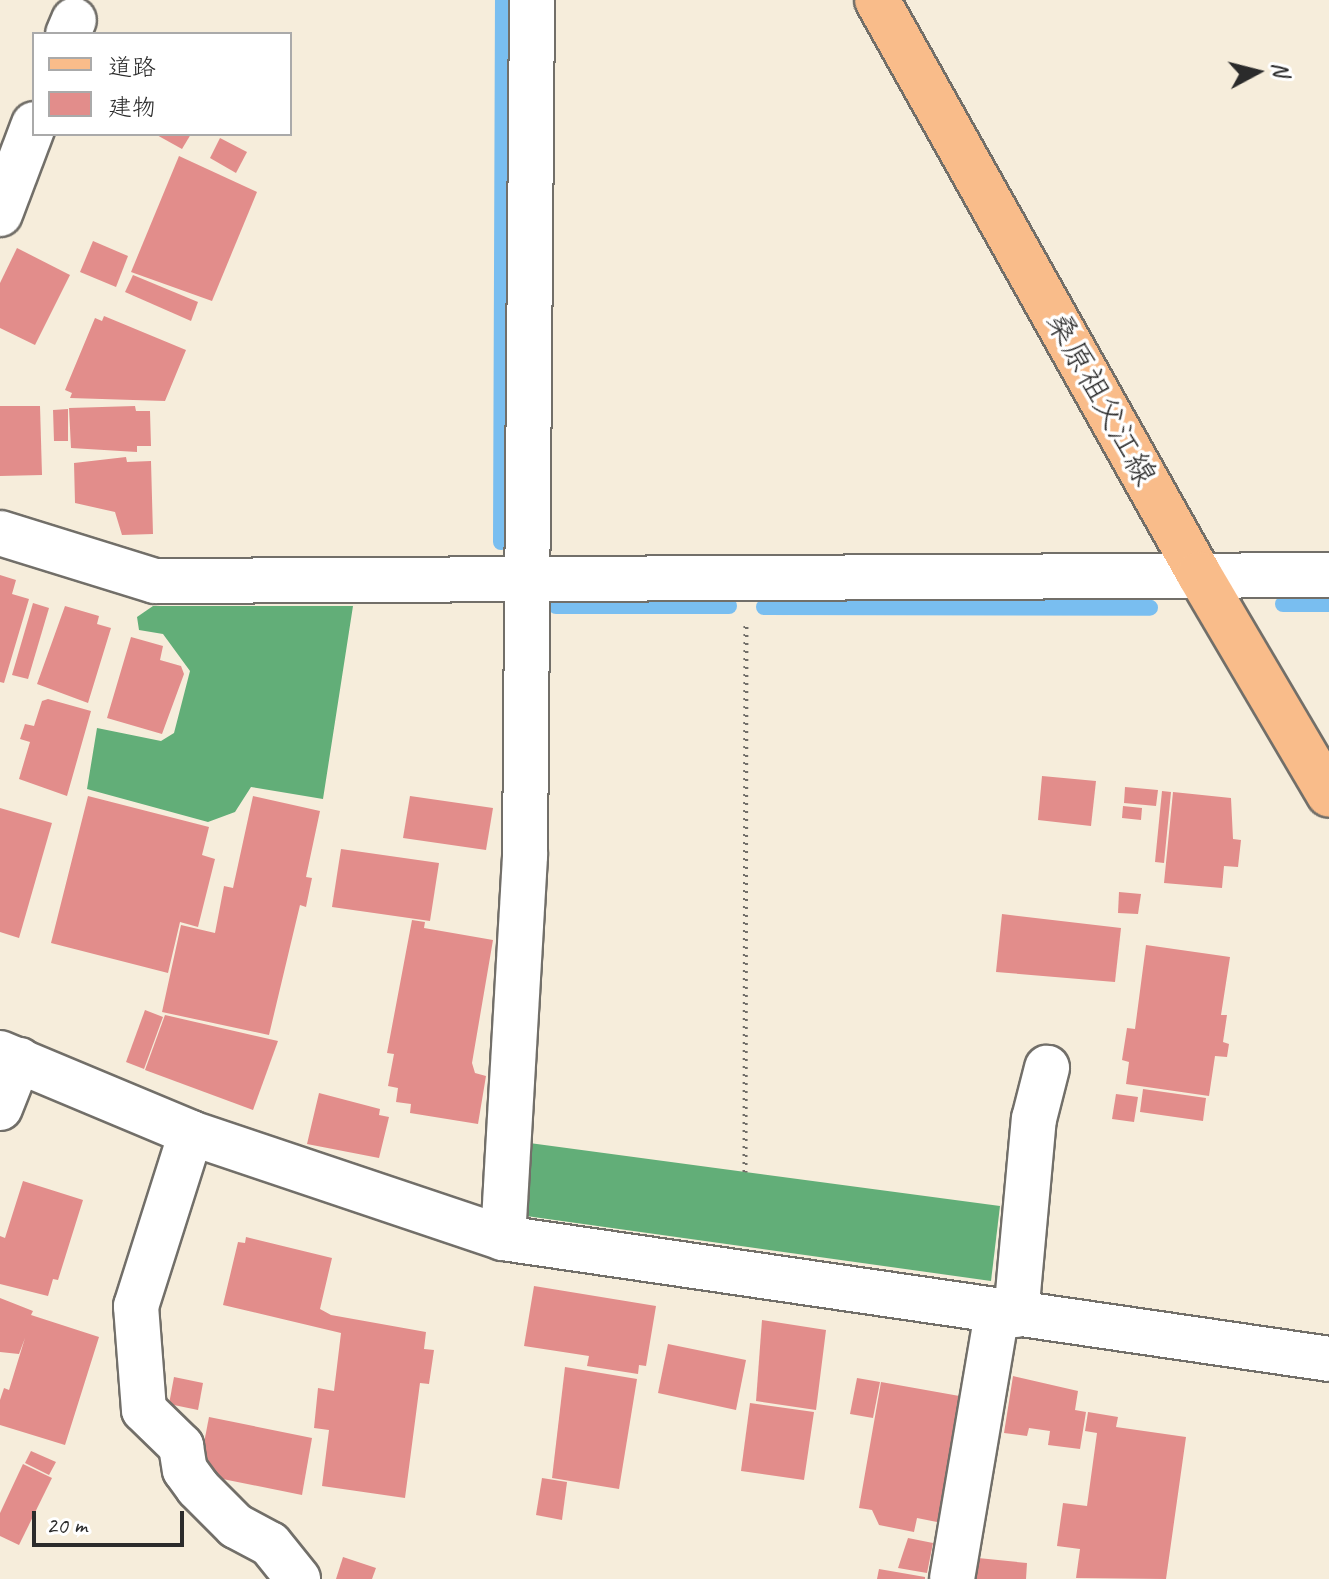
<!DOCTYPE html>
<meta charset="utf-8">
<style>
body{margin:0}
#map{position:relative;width:1329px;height:1579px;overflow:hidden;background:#f6eddb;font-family:Caveat,"Klee One",sans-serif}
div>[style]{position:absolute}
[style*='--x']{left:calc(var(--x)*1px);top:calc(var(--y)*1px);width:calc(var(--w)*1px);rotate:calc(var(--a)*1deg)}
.forest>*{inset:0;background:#62ae78}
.stream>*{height:16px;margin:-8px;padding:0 8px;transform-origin:8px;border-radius:8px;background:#79bef0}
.building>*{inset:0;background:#e28d8b}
.path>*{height:5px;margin-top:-2.5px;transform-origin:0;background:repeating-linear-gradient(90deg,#726f69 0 2px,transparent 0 8px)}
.roads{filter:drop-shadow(2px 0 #726f69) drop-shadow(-2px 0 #726f69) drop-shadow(0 2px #726f69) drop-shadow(0 -2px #726f69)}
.minor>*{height:44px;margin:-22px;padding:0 22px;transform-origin:22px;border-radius:22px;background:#fff}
.major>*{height:44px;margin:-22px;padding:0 22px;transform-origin:22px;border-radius:22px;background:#f9bc8a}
span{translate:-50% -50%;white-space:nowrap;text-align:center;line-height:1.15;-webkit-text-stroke:7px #fff;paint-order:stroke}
.street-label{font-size:32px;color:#2b2b2b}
.legend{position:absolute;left:32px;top:32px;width:260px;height:104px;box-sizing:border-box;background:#fff;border:2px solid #aaa;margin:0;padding:10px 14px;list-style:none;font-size:24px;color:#2b2b2b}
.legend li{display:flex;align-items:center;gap:16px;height:40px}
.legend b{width:40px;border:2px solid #aaa}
.north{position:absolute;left:1217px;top:32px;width:80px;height:80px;-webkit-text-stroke:6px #fff;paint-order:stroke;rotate:83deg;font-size:22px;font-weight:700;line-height:32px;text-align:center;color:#2b2b2b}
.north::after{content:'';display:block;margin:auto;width:28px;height:36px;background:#2b2b2b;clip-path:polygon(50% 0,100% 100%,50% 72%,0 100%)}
.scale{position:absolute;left:32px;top:1511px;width:152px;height:36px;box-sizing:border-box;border:4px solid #2b2b2b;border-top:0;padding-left:10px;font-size:24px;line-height:28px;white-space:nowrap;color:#2b2b2b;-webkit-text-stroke:6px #fff;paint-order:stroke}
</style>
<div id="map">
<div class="forest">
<i style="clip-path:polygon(153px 606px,353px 606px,323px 799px,251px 787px,235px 812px,208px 822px,87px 789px,97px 728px,161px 741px,174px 733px,190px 671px,163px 634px,139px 630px,137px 617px)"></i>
<i style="clip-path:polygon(522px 1142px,1000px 1206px,991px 1281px,519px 1215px)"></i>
</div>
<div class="stream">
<i style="--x:501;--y:542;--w:542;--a:-89.79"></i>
<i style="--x:1283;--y:604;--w:46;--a:0"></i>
<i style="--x:556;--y:606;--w:173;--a:0"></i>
<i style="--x:764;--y:607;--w:386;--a:0.1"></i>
</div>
<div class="building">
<i style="clip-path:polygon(155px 134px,191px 134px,182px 149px)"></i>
<i style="clip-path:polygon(220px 138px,247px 152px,236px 173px,210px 158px)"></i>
<i style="clip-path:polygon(179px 156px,257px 192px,212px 301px,131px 272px)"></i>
<i style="clip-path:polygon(93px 241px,128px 256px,116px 287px,80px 272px)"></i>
<i style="clip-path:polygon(17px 248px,70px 275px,35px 345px,0 328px,0 283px)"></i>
<i style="clip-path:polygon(133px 275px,198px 302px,191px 321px,125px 292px)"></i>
<i style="clip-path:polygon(104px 316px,186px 350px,165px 401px,70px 398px,72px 393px,65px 390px,95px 318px,102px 321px)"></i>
<i style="clip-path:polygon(0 406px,40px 406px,42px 475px,0 476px)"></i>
<i style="clip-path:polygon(135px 406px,136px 411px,150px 411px,151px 446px,137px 446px,137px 452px,71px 448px,69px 408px)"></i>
<i style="clip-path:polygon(68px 409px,68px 441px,54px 441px,53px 410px)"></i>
<i style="clip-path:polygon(126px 457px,127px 462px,151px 461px,153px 534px,122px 535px,115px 512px,75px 503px,74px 463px)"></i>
<i style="clip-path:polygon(0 575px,16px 580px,12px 594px,29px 599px,4px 683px,0 682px)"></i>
<i style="clip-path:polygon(33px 603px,49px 608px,28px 679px,12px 675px)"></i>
<i style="clip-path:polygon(65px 606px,99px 616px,97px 624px,111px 628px,88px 703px,37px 684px)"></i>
<i style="clip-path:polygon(131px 637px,163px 646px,160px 660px,181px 666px,184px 674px,162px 734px,107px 718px)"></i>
<i style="clip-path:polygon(48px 699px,91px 711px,67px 796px,19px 779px,30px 742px,20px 739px,25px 724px,34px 726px,42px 701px)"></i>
<i style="clip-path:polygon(1042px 776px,1096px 781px,1091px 826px,1038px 820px)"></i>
<i style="clip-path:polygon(1125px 787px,1158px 790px,1156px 806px,1124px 803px)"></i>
<i style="clip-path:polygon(1162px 791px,1171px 792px,1164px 863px,1155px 862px)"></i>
<i style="clip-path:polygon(1173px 792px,1231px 798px,1233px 839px,1241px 840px,1238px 867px,1224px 866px,1222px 888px,1164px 883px)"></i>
<i style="clip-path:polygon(88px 796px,209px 827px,202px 855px,215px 859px,198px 927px,180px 922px,168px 973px,51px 943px)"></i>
<i style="clip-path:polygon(253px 796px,320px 811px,306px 877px,312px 878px,306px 907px,300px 905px,269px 1035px,162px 1012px,181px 925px,215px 933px,224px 886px,233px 888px)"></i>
<i style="clip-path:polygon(410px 796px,493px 808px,486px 850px,403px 838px)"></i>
<i style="clip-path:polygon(1123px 806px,1142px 808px,1141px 820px,1122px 818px)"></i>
<i style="clip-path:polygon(0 808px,52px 823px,19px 938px,0 932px)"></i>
<i style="clip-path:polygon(341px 849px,439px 863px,430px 921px,332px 907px)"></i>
<i style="clip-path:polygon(1119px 892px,1141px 894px,1138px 914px,1118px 913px)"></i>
<i style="clip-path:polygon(1002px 914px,1121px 928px,1115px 982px,996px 972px)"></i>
<i style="clip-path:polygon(412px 920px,425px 922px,424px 928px,493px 940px,472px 1063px,475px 1073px,486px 1076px,478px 1124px,410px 1113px,411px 1104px,396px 1102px,398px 1088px,388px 1086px,394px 1054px,387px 1053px)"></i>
<i style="clip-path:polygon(1146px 945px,1230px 957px,1221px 1015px,1227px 1015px,1223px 1042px,1229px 1044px,1227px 1057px,1215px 1056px,1209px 1096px,1126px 1084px,1129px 1062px,1122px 1060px,1127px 1028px,1135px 1029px)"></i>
<i style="clip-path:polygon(145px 1010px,163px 1017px,144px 1069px,126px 1062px)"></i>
<i style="clip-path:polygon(165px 1015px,278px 1041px,253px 1110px,145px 1070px)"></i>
<i style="clip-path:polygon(1143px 1089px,1206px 1098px,1203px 1121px,1140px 1112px)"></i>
<i style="clip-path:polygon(319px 1093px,380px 1109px,379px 1115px,389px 1117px,379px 1158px,307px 1144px)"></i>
<i style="clip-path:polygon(1116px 1094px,1138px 1097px,1134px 1122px,1112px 1119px)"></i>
<i style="clip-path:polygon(23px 1181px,83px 1200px,58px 1280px,53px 1279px,48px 1296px,0 1284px,0 1236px,5px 1238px)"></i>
<i style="clip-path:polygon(246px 1237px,332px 1258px,320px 1309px,331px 1315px,426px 1332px,424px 1349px,434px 1350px,429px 1384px,420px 1383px,405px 1498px,322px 1486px,329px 1430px,314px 1428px,318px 1388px,334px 1391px,341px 1333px,223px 1305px,238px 1242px,245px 1243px)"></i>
<i style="clip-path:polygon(534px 1286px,656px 1306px,646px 1366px,639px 1365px,638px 1374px,587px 1366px,589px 1356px,524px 1346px)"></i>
<i style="clip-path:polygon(0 1298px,33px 1311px,31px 1315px,99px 1337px,65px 1445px,0 1425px,0 1400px,4px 1388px,9px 1390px,25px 1338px,19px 1354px,0 1352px)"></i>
<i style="clip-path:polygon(762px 1320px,826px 1330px,816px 1410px,756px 1401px)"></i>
<i style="clip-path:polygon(668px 1344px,746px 1360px,736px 1410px,658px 1393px)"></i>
<i style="clip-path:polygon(565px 1367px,637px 1379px,619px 1489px,552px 1478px)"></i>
<i style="clip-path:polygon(1013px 1376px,1078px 1391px,1075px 1410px,1086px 1412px,1080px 1449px,1048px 1445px,1050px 1431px,1029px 1428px,1027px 1436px,1004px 1433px)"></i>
<i style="clip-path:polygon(174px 1377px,203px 1383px,198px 1410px,169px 1404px)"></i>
<i style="clip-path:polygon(857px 1378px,880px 1382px,873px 1418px,850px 1414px)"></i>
<i style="clip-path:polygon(881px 1382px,965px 1397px,942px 1523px,917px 1518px,914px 1532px,879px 1525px,872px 1510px,859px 1508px)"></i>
<i style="clip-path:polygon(750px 1403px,814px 1412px,804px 1480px,741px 1471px)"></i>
<i style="clip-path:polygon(1088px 1412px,1118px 1417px,1116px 1427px,1186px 1437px,1166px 1579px,1076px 1578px,1080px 1549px,1057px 1546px,1063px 1503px,1087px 1506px,1097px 1433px,1085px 1431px)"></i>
<i style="clip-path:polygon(209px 1417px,312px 1438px,302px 1495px,198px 1474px)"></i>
<i style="clip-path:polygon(31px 1451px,56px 1462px,49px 1475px,25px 1463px)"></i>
<i style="clip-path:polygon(23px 1464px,52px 1478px,19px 1545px,0 1536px,0 1513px)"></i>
<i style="clip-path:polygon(542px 1478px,567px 1482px,562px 1520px,536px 1515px)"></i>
<i style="clip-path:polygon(908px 1538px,933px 1543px,927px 1573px,898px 1568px)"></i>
<i style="clip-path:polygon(343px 1557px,376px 1568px,372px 1579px,336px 1579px)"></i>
<i style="clip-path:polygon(968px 1557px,1027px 1563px,1026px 1579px,967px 1579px)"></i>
<i style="clip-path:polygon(879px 1569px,925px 1577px,925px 1579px,877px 1579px)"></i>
</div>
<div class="path">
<i style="--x:745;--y:1172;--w:547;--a:-89.9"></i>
</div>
<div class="roads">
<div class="minor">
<i style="--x:68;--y:34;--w:15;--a:-67"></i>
<i style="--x:0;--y:214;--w:96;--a:-69.3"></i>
<i style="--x:0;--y:533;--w:162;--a:17.2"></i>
<i style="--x:155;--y:581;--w:1174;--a:-0.29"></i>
<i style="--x:0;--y:1053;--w:207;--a:22.7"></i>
<i style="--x:191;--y:1133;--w:329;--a:18.6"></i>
<i style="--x:503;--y:1238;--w:835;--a:8.33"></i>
<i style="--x:0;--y:1108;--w:52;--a:-68.4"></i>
<i style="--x:191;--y:1133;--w:182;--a:107.6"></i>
<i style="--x:136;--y:1306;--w:104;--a:85.6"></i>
<i style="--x:144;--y:1410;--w:52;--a:44.2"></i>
<i style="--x:181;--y:1446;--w:24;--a:81"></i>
<i style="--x:185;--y:1470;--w:22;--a:54"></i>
<i style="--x:198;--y:1488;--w:54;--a:45"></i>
<i style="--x:236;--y:1526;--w:38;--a:28"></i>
<i style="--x:270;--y:1544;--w:45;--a:51.3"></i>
<i style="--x:503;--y:1238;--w:383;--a:-86.7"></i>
<i style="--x:525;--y:856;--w:856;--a:-89.53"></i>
<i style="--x:1016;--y:1315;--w:197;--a:-84.8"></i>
<i style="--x:1034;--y:1119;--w:53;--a:-75.7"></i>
<i style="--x:952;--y:1579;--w:270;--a:-80.4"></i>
</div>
<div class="major">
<i style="--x:877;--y:0;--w:658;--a:60.71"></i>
<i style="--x:1199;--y:574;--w:256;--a:59.5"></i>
</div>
</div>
<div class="street-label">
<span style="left:1101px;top:399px;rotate:61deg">桑原祖父江線</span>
</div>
<ul class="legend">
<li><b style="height:10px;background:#f9bc8a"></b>道路</li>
<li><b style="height:22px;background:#e28d8b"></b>建物</li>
</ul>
<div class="north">N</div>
<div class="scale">20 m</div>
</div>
